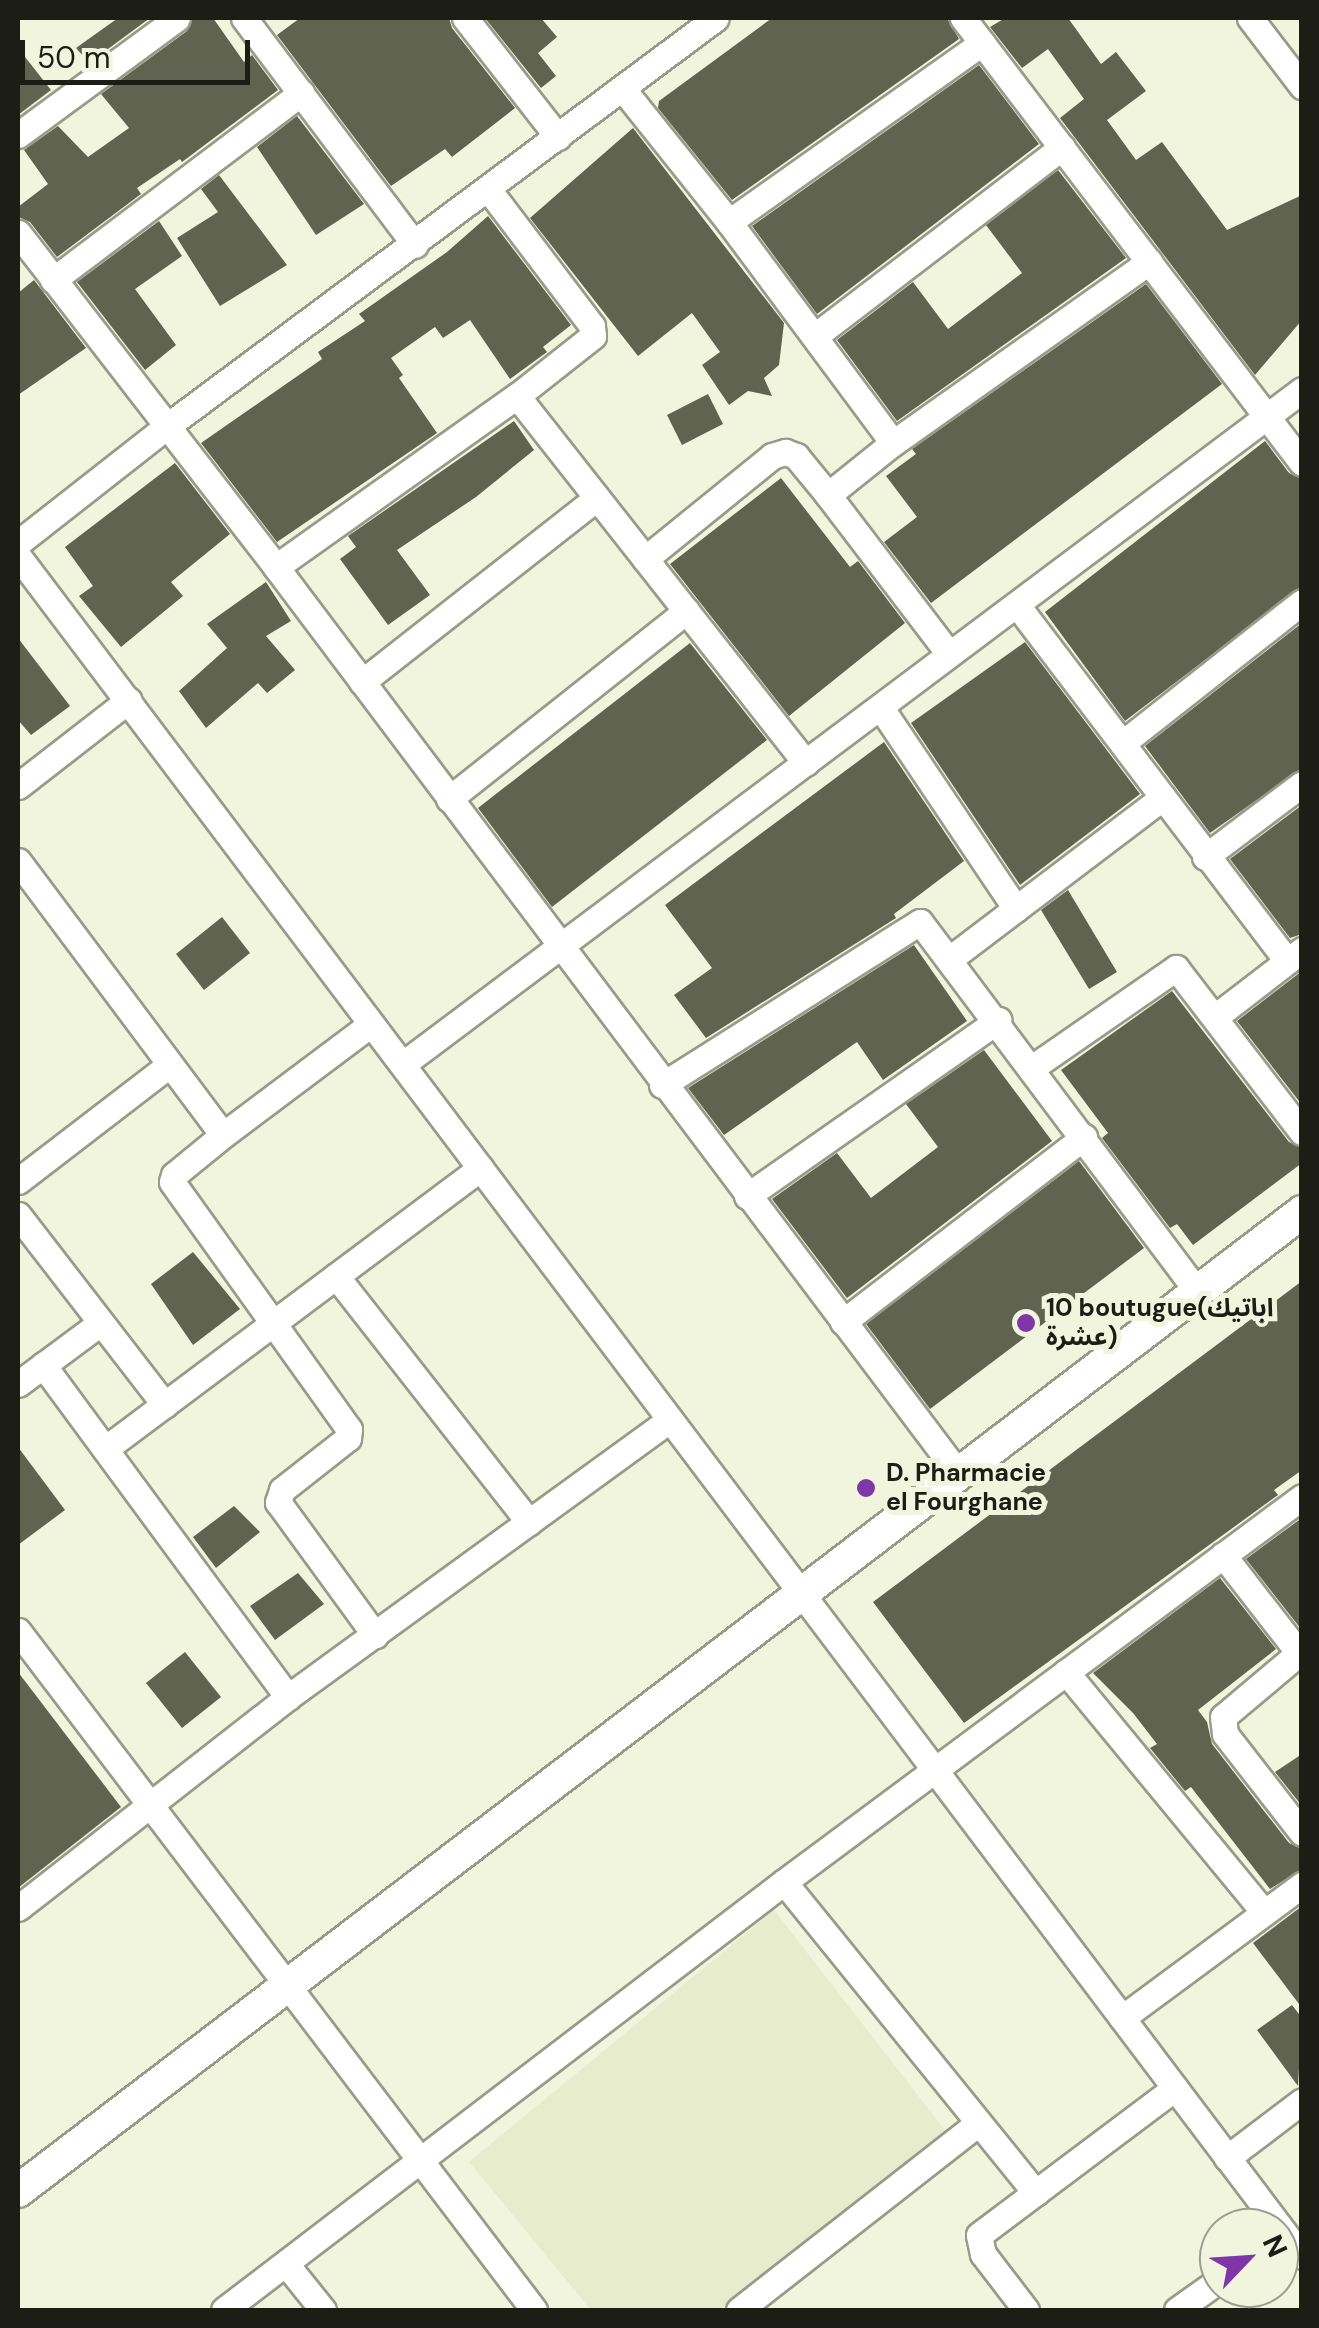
<!DOCTYPE html>
<meta charset="utf-8">
<style>
body{margin:0}
#map{position:relative;width:1319px;height:2328px;overflow:hidden;background:#f1f5de;font-family:"DM Sans","Noto Sans Arabic",sans-serif}
div>[style]{position:absolute}
[style*='--x']{left:calc(var(--x)*1px);top:calc(var(--y)*1px);width:calc(var(--w)*1px);rotate:calc(var(--a)*1deg)}
.built>*{inset:0;background:#e7ecce}
.building>*{inset:0;background:#606350}
.roads{filter:drop-shadow(2px 0 #989c87) drop-shadow(-2px 0 #989c87) drop-shadow(0 2px #989c87) drop-shadow(0 -2px #989c87)}
.minor>*{height:25px;margin:-12.5px;padding:0 12.5px;transform-origin:12.5px;border-radius:12.5px;background:#fff}
.tertiary>*{height:32px;margin:-16px;padding:0 16px;transform-origin:16px;border-radius:16px;background:#fff}
.dots>*{width:28px;height:28px;translate:-50% -50%;box-sizing:border-box;border:5px solid #f1f5de;border-radius:50%}
span{translate:-50% -50%;white-space:nowrap;text-align:center;line-height:1.15;-webkit-text-stroke:10px #f1f5de;paint-order:stroke}
.poi-label{font-size:25px;color:#1c1d15;font-weight:700}
.left{translate:0 -50%;text-align:left}
.frame{position:absolute;inset:0;border:20px solid #1c1d15;pointer-events:none}
.north{position:absolute;left:1199px;top:2208px;width:100px;height:100px;box-sizing:border-box;background:#f1f5de;border:2px solid #9c9f8e;border-radius:50%;rotate:65deg;font-size:28px;font-weight:700;line-height:40px;text-align:center;color:#1c1d15}
.north::after{content:'';display:block;margin:auto;width:35px;height:45px;background:#7f36a8;clip-path:polygon(50% 0,100% 100%,50% 72%,0 100%)}
.scale{position:absolute;left:20px;top:40px;width:230px;height:45px;box-sizing:border-box;border:5px solid #1c1d15;border-top:0;padding-left:12px;font-size:30px;line-height:35px;white-space:nowrap;color:#1c1d15;-webkit-text-stroke:8px #f1f5de;paint-order:stroke}
</style>
<div id="map">
<div class="built">
<i style="clip-path:polygon(774px 1910px,948px 2134px,719px 2310px,591px 2310px,469px 2162px)"></i>
</div>
<div class="building">
<i style="clip-path:polygon(118px 18px,150px 18px,89px 63px,76px 48px)"></i>
<i style="clip-path:polygon(193px 18px,213px 18px,244px 62px,252px 55px,278px 90px,182px 162px,180px 159px,137px 188px,141px 194px,57px 257px,30px 222px,18px 217px,18px 207px,48px 184px,24px 150px,58px 126px,88px 157px,129px 128px,101px 94px,187px 31px)"></i>
<i style="clip-path:polygon(300px 18px,449px 18px,452px 28px,515px 108px,452px 157px,445px 149px,391px 186px,277px 35px)"></i>
<i style="clip-path:polygon(485px 18px,541px 18px,557px 37px,538px 53px,556px 76px,541px 88px)"></i>
<i style="clip-path:polygon(772px 18px,947px 18px,959px 39px,732px 200px,658px 108px,659px 101px)"></i>
<i style="clip-path:polygon(1005px 18px,1068px 18px,1101px 64px,1116px 52px,1146px 91px,1107px 120px,1136px 160px,1162px 142px,1227px 230px,1302px 195px,1302px 320px,1255px 375px,1060px 118px,1084px 99px,1048px 49px,1022px 68px,990px 27px)"></i>
<i style="clip-path:polygon(18px 48px,51px 90px,18px 115px)"></i>
<i style="clip-path:polygon(979px 65px,1039px 144px,817px 314px,752px 226px)"></i>
<i style="clip-path:polygon(297px 116px,364px 204px,316px 235px,257px 147px)"></i>
<i style="clip-path:polygon(633px 128px,784px 323px,779px 365px,764px 378px,772px 396px,748px 391px,729px 405px,702px 365px,720px 352px,692px 313px,638px 356px,530px 218px)"></i>
<i style="clip-path:polygon(1058px 170px,1126px 258px,897px 421px,837px 340px,913px 282px,948px 329px,1022px 273px,986px 225px)"></i>
<i style="clip-path:polygon(219px 175px,287px 265px,220px 306px,177px 238px,218px 212px,201px 189px)"></i>
<i style="clip-path:polygon(488px 216px,571px 325px,543px 347px,547px 352px,510px 379px,470px 320px,443px 338px,435px 327px,391px 358px,403px 375px,399px 378px,437px 433px,277px 542px,201px 443px,322px 359px,318px 352px,365px 321px,359px 314px,447px 252px)"></i>
<i style="clip-path:polygon(159px 221px,182px 256px,135px 289px,176px 345px,145px 370px,77px 282px)"></i>
<i style="clip-path:polygon(34px 280px,86px 348px,18px 395px,18px 293px)"></i>
<i style="clip-path:polygon(1146px 284px,1222px 384px,931px 603px,884px 542px,917px 517px,886px 476px,916px 454px,912px 449px)"></i>
<i style="clip-path:polygon(708px 394px,723px 424px,682px 445px,667px 415px)"></i>
<i style="clip-path:polygon(514px 421px,534px 450px,476px 497px,397px 550px,430px 595px,388px 625px,340px 559px,356px 547px,348px 536px)"></i>
<i style="clip-path:polygon(1265px 441px,1289px 473px,1302px 479px,1302px 586px,1125px 721px,1045px 612px)"></i>
<i style="clip-path:polygon(175px 463px,230px 534px,171px 582px,183px 596px,121px 647px,79px 596px,93px 586px,65px 547px)"></i>
<i style="clip-path:polygon(781px 478px,850px 567px,858px 561px,905px 623px,789px 716px,670px 564px)"></i>
<i style="clip-path:polygon(266px 582px,291px 621px,266px 636px,295px 670px,267px 693px,258px 683px,206px 728px,179px 691px,227px 648px,207px 624px)"></i>
<i style="clip-path:polygon(1302px 623px,1302px 768px,1210px 833px,1145px 746px)"></i>
<i style="clip-path:polygon(18px 638px,70px 706px,31px 735px,18px 720px)"></i>
<i style="clip-path:polygon(1025px 642px,1140px 794px,1020px 885px,911px 723px)"></i>
<i style="clip-path:polygon(690px 643px,767px 740px,552px 907px,478px 808px)"></i>
<i style="clip-path:polygon(884px 742px,964px 861px,894px 914px,896px 918px,706px 1038px,674px 995px,712px 968px,665px 905px)"></i>
<i style="clip-path:polygon(1302px 805px,1302px 934px,1290px 938px,1230px 859px)"></i>
<i style="clip-path:polygon(1068px 890px,1117px 972px,1089px 989px,1041px 910px)"></i>
<i style="clip-path:polygon(222px 917px,250px 953px,204px 990px,176px 954px)"></i>
<i style="clip-path:polygon(914px 945px,967px 1021px,883px 1080px,857px 1042px,724px 1135px,688px 1088px)"></i>
<i style="clip-path:polygon(1302px 971px,1302px 1105px,1237px 1021px)"></i>
<i style="clip-path:polygon(1172px 991px,1289px 1142px,1302px 1148px,1302px 1163px,1193px 1245px,1177px 1224px,1170px 1228px,1102px 1138px,1108px 1133px,1061px 1070px)"></i>
<i style="clip-path:polygon(984px 1050px,1052px 1141px,847px 1298px,772px 1199px,837px 1153px,871px 1198px,938px 1147px,906px 1104px)"></i>
<i style="clip-path:polygon(1079px 1161px,1144px 1248px,930px 1409px,866px 1324px)"></i>
<i style="clip-path:polygon(193px 1252px,240px 1309px,193px 1345px,151px 1284px)"></i>
<i style="clip-path:polygon(1302px 1281px,1302px 1470px,1274px 1490px,1278px 1495px,964px 1723px,873px 1602px)"></i>
<i style="clip-path:polygon(18px 1447px,65px 1510px,18px 1545px)"></i>
<i style="clip-path:polygon(234px 1506px,260px 1532px,216px 1568px,193px 1537px)"></i>
<i style="clip-path:polygon(1299px 1520px,1302px 1523px,1301px 1629px,1246px 1559px)"></i>
<i style="clip-path:polygon(298px 1573px,324px 1604px,275px 1640px,250px 1606px)"></i>
<i style="clip-path:polygon(1220px 1578px,1276px 1649px,1198px 1710px,1207px 1722px,1212px 1744px,1289px 1843px,1302px 1849px,1302px 1869px,1270px 1889px,1191px 1787px,1185px 1791px,1150px 1748px,1157px 1744px,1133px 1713px,1093px 1673px)"></i>
<i style="clip-path:polygon(185px 1652px,221px 1697px,182px 1728px,146px 1683px)"></i>
<i style="clip-path:polygon(18px 1672px,121px 1807px,18px 1888px)"></i>
<i style="clip-path:polygon(1302px 1754px,1302px 1806px,1275px 1772px)"></i>
<i style="clip-path:polygon(1302px 1906px,1302px 2008px,1253px 1943px)"></i>
<i style="clip-path:polygon(1292px 2005px,1302px 2018px,1298px 2086px,1257px 2030px)"></i>
</div>
<div class="roads">
<div class="minor">
<i style="--x:244;--y:18;--w:284;--a:53"></i>
<i style="--x:465;--y:18;--w:151;--a:52"></i>
<i style="--x:963;--y:18;--w:559;--a:52.7"></i>
<i style="--x:1250;--y:18;--w:86;--a:52.6"></i>
<i style="--x:622;--y:88;--w:171;--a:51.4"></i>
<i style="--x:729;--y:222;--w:275;--a:53.4"></i>
<i style="--x:18;--y:135;--w:197;--a:-36.3"></i>
<i style="--x:729;--y:222;--w:310;--a:-35.3"></i>
<i style="--x:18;--y:233;--w:422;--a:52.3"></i>
<i style="--x:276;--y:567;--w:1134;--a:53.03"></i>
<i style="--x:53;--y:280;--w:311;--a:-37"></i>
<i style="--x:815;--y:336;--w:311;--a:-37.4"></i>
<i style="--x:517;--y:396;--w:467;--a:51.8"></i>
<i style="--x:828;--y:495;--w:83;--a:-38.7"></i>
<i style="--x:893;--y:443;--w:314;--a:-35.3"></i>
<i style="--x:18;--y:543;--w:188;--a:-38.1"></i>
<i style="--x:166;--y:427;--w:685;--a:-36.64"></i>
<i style="--x:18;--y:556;--w:2130;--a:52.94"></i>
<i style="--x:645;--y:559;--w:164;--a:-39"></i>
<i style="--x:772;--y:456;--w:14;--a:-17"></i>
<i style="--x:785;--y:452;--w:12;--a:20"></i>
<i style="--x:796;--y:456;--w:50;--a:50.6"></i>
<i style="--x:828;--y:495;--w:200;--a:52.7"></i>
<i style="--x:276;--y:567;--w:296;--a:-35.4"></i>
<i style="--x:517;--y:396;--w:97;--a:-38.3"></i>
<i style="--x:593;--y:336;--w:10;--a:-96"></i>
<i style="--x:592;--y:326;--w:172;--a:-127.2"></i>
<i style="--x:1017;--y:605;--w:447;--a:52.8"></i>
<i style="--x:362;--y:682;--w:298;--a:-38.1"></i>
<i style="--x:881;--y:708;--w:242;--a:56.1"></i>
<i style="--x:1124;--y:742;--w:226;--a:-38.2"></i>
<i style="--x:18;--y:786;--w:140;--a:-37.8"></i>
<i style="--x:449;--y:799;--w:303;--a:-38.4"></i>
<i style="--x:1205;--y:857;--w:121;--a:-37"></i>
<i style="--x:18;--y:861;--w:342;--a:53.2"></i>
<i style="--x:951;--y:958;--w:266;--a:-37.2"></i>
<i style="--x:1215;--y:1017;--w:110;--a:-37.6"></i>
<i style="--x:371;--y:1024;--w:185;--a:143.1"></i>
<i style="--x:223;--y:1135;--w:63;--a:140.8"></i>
<i style="--x:174;--y:1175;--w:7;--a:106"></i>
<i style="--x:172;--y:1182;--w:304;--a:54.4"></i>
<i style="--x:349;--y:1429;--w:9;--a:96"></i>
<i style="--x:348;--y:1438;--w:84;--a:141.8"></i>
<i style="--x:282;--y:1490;--w:13;--a:108"></i>
<i style="--x:278;--y:1502;--w:165;--a:53.9"></i>
<i style="--x:403;--y:1064;--w:1124;--a:-36.86"></i>
<i style="--x:1033;--y:1067;--w:174;--a:-34.7"></i>
<i style="--x:1176;--y:968;--w:207;--a:52.5"></i>
<i style="--x:662;--y:1085;--w:305;--a:-32.3"></i>
<i style="--x:920;--y:922;--w:461;--a:53.1"></i>
<i style="--x:18;--y:1181;--w:189;--a:-37.5"></i>
<i style="--x:747;--y:1196;--w:307;--a:-35"></i>
<i style="--x:18;--y:1215;--w:240;--a:52.3"></i>
<i style="--x:336;--y:1276;--w:313;--a:51.9"></i>
<i style="--x:843;--y:1322;--w:304;--a:-37.5"></i>
<i style="--x:43;--y:1365;--w:413;--a:53.6"></i>
<i style="--x:18;--y:1384;--w:102;--a:-36.6"></i>
<i style="--x:105;--y:1449;--w:469;--a:-36.8"></i>
<i style="--x:1223;--y:1555;--w:124;--a:52.2"></i>
<i style="--x:1299;--y:1653;--w:99;--a:139.9"></i>
<i style="--x:1223;--y:1717;--w:17;--a:83"></i>
<i style="--x:1225;--y:1734;--w:125;--a:52.1"></i>
<i style="--x:18;--y:1631;--w:853;--a:52.77"></i>
<i style="--x:1066;--y:1672;--w:311;--a:50.5"></i>
<i style="--x:784;--y:1882;--w:400;--a:51"></i>
<i style="--x:18;--y:1908;--w:343;--a:-38"></i>
<i style="--x:288;--y:1697;--w:470;--a:-36"></i>
<i style="--x:1122;--y:2018;--w:224;--a:-36.5"></i>
<i style="--x:1227;--y:2158;--w:94;--a:-37.2"></i>
<i style="--x:286;--y:2264;--w:59;--a:51.2"></i>
<i style="--x:224;--y:2310;--w:705;--a:-37.39"></i>
<i style="--x:784;--y:1882;--w:645;--a:-36.62"></i>
<i style="--x:739;--y:2310;--w:303;--a:-38"></i>
<i style="--x:1026;--y:2310;--w:71;--a:-127.5"></i>
<i style="--x:983;--y:2254;--w:19;--a:-102"></i>
<i style="--x:979;--y:2235;--w:245;--a:-36.9"></i>
<i style="--x:1177;--y:2310;--w:52;--a:-35.5"></i>
</div>
<div class="tertiary">
<i style="--x:18;--y:2191;--w:1615;--a:-37.32"></i>
</div>
</div>
<div class="dots">
<i style="left:1026px;top:1323px;background:#7f36a8"></i>
<i style="left:866px;top:1488px;background:#7f36a8"></i>
</div>
<div class="poi-label">
<span class="left" style="left:1046px;top:1323px">10 boutugue(اباتيك<br>عشرة)</span>
<span class="left" style="left:886px;top:1488px">D. Pharmacie<br>el Fourghane</span>
</div>
<div class="frame"></div>
<div class="north">N</div>
<div class="scale">50 m</div>
</div>
